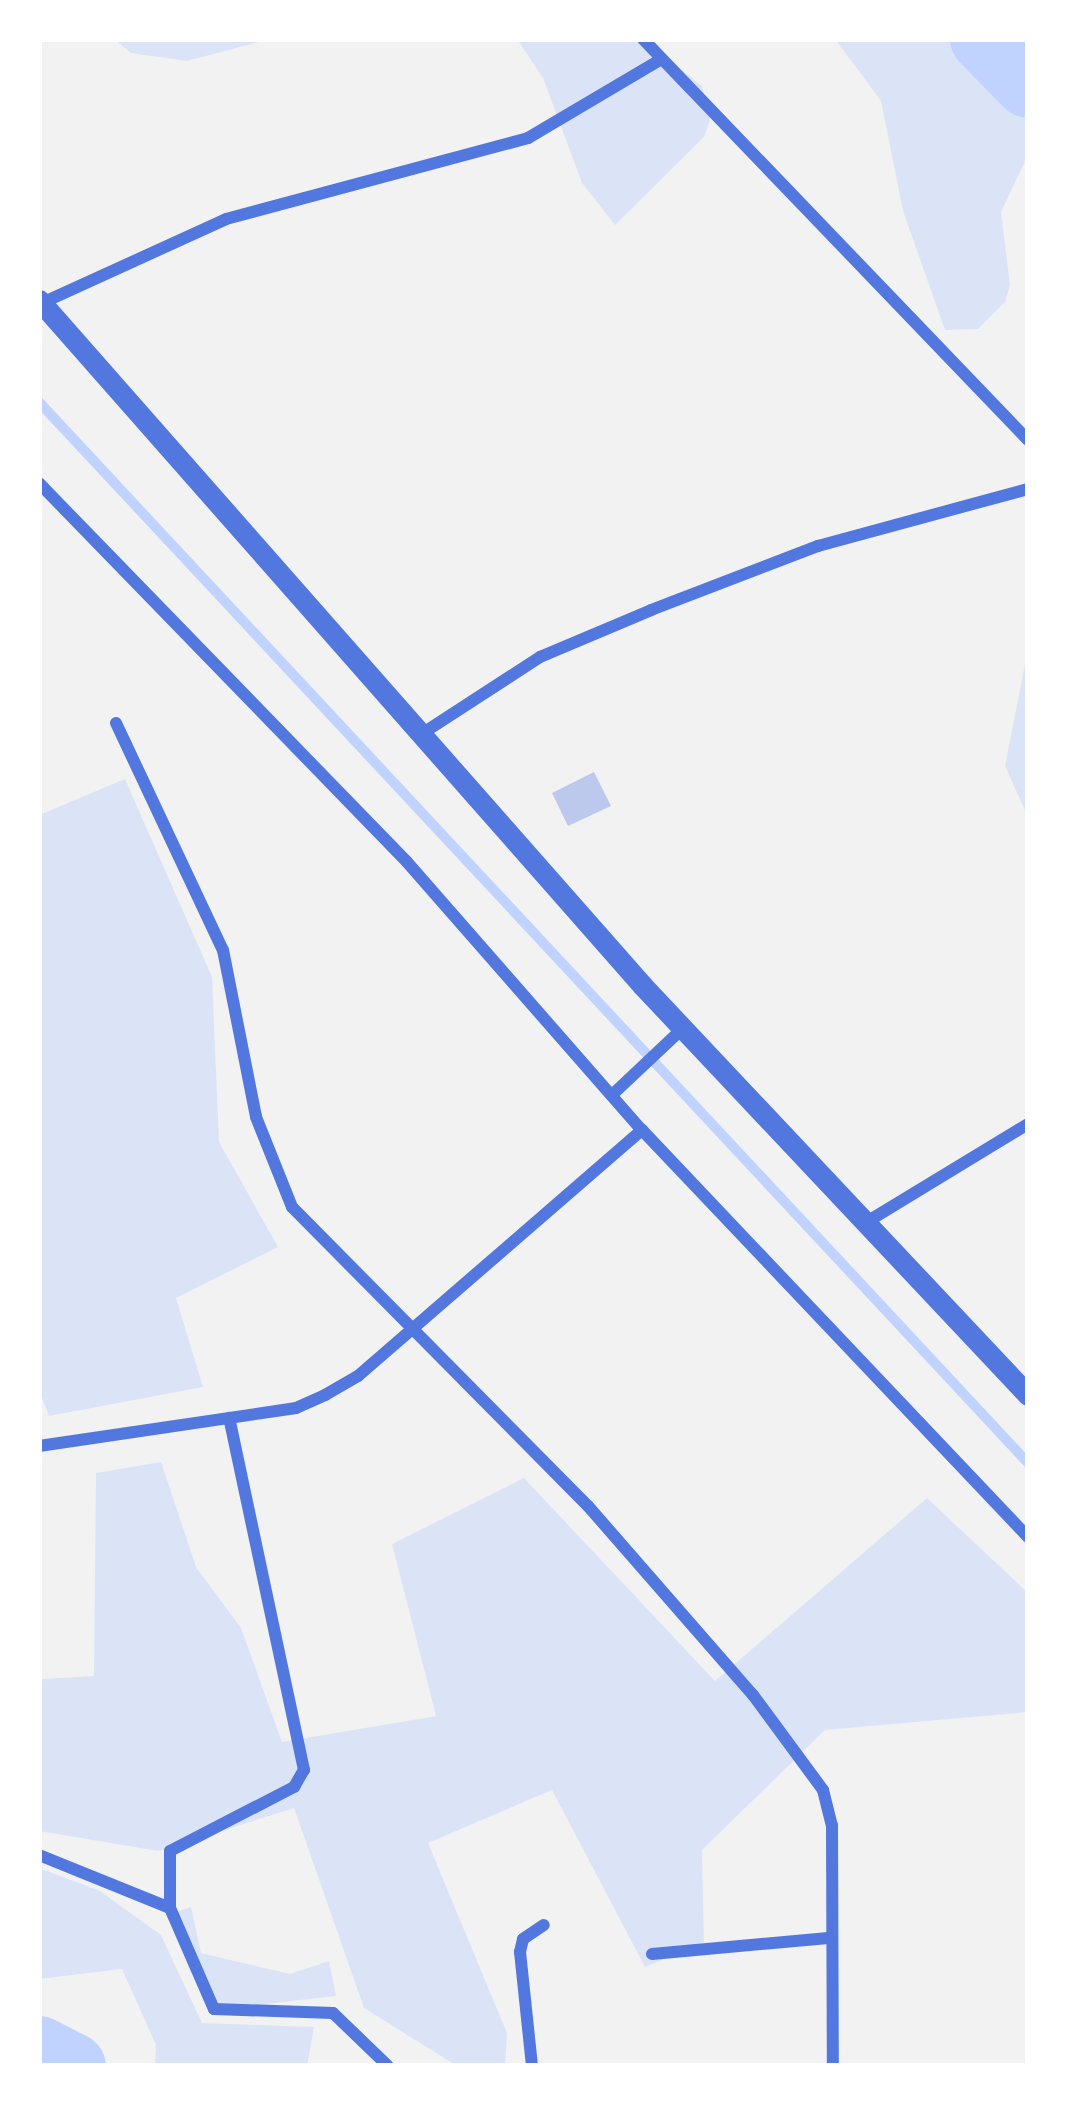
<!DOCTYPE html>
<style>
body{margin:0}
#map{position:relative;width:1067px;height:2105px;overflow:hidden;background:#f2f2f2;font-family:"DM Sans",sans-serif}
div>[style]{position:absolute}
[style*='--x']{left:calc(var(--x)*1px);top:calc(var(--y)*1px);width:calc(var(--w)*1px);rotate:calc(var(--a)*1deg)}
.green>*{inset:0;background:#dbe4f7}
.stream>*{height:10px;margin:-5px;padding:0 5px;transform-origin:5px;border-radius:5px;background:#bfd3fe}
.river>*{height:66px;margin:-33px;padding:0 33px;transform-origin:33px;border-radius:33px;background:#bfd3fe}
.building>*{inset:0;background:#bdc9ec}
.minor>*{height:12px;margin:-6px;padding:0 6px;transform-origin:6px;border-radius:6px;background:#5277de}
.tertiary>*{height:21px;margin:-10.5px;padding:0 10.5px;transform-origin:10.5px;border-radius:10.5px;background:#5277de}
span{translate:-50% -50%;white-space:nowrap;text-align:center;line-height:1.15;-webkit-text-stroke:9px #fff;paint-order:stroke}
.frame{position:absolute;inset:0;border:42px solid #fff;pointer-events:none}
</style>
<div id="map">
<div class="green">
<i style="clip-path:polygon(114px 39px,270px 39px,187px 61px,131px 53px)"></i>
<i style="clip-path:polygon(517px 39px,636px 39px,656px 50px,702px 86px,710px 120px,704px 137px,615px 225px,582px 183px,543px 78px)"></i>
<i style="clip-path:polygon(835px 39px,1028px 39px,1028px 155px,1001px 212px,1010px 285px,1005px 302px,978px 329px,945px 330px,903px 211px,881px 101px)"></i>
<i style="clip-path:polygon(1028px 649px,1028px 817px,1005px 766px)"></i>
<i style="clip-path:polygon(125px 779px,212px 977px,219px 1142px,278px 1247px,176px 1298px,203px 1387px,49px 1416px,39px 1390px,39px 815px)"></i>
<i style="clip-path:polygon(161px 1462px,196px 1567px,241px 1628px,282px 1742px,436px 1716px,392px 1544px,524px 1478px,715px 1681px,927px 1498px,1028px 1593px,1028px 1712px,825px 1730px,702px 1850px,704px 1942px,645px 1967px,552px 1790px,428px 1843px,507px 2033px,505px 2066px,457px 2066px,364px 2008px,294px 1808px,158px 1851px,39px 1831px,39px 1679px,94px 1676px,96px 1473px)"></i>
<i style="clip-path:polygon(39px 1868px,100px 1891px,161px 1935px,202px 2023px,314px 2027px,307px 2066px,155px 2066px,156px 2045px,122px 1969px,39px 1979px)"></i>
<i style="clip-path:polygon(191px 1907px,201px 1953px,290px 1974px,329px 1961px,336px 1996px,212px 2010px,176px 1912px)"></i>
</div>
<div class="stream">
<i style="--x:39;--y:402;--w:1450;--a:47.01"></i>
</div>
<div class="river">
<i style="--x:983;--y:39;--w:64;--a:45.6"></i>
<i style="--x:39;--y:2049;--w:38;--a:27"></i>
</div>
<div class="building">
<i style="clip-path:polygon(594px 772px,611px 806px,568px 826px,552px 793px)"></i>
</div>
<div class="minor">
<i style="--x:643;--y:39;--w:556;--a:46.17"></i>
<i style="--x:42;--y:303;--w:202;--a:-24.5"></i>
<i style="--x:226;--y:219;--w:313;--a:-15"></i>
<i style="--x:528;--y:138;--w:153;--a:-30.6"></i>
<i style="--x:39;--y:483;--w:528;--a:45.84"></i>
<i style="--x:407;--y:862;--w:356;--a:48.8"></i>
<i style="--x:642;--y:1130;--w:561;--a:46.52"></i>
<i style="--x:116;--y:723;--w:251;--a:64.8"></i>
<i style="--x:223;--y:950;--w:170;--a:78.8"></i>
<i style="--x:256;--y:1117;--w:97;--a:68.2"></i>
<i style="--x:292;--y:1207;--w:421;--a:45.3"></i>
<i style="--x:588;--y:1506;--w:251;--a:48.9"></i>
<i style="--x:753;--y:1695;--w:118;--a:53.6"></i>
<i style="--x:823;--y:1790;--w:36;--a:76"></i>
<i style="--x:832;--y:1825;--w:241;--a:89.8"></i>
<i style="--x:423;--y:733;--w:140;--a:-33"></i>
<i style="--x:540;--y:657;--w:121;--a:-22.9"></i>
<i style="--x:651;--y:610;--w:179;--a:-21"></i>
<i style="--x:818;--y:546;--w:218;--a:-15.2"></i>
<i style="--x:612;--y:1095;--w:96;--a:-43.3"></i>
<i style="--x:865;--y:1223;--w:191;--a:-31.3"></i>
<i style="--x:39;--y:1446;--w:260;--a:-8.4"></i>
<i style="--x:296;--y:1408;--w:32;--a:-24"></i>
<i style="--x:325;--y:1395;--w:38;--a:-30"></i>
<i style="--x:358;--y:1376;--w:376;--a:-40.9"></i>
<i style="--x:39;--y:1855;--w:141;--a:22"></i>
<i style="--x:170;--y:1908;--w:110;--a:66.5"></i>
<i style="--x:214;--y:2009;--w:119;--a:1.9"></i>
<i style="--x:333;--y:2013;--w:76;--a:43.9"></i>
<i style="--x:170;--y:1908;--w:57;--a:-90"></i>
<i style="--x:170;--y:1851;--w:140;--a:-27.3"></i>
<i style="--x:294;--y:1787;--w:20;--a:-60"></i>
<i style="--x:304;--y:1770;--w:360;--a:-102"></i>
<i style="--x:652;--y:1954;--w:177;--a:-5.2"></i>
<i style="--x:532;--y:2066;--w:115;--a:-96"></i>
<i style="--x:520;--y:1952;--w:13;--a:-77"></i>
<i style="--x:523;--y:1939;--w:25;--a:-34"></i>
</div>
<div class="tertiary">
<i style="--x:39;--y:300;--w:913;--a:48.64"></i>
<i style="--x:642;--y:985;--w:563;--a:46.73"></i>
</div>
<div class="frame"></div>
</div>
